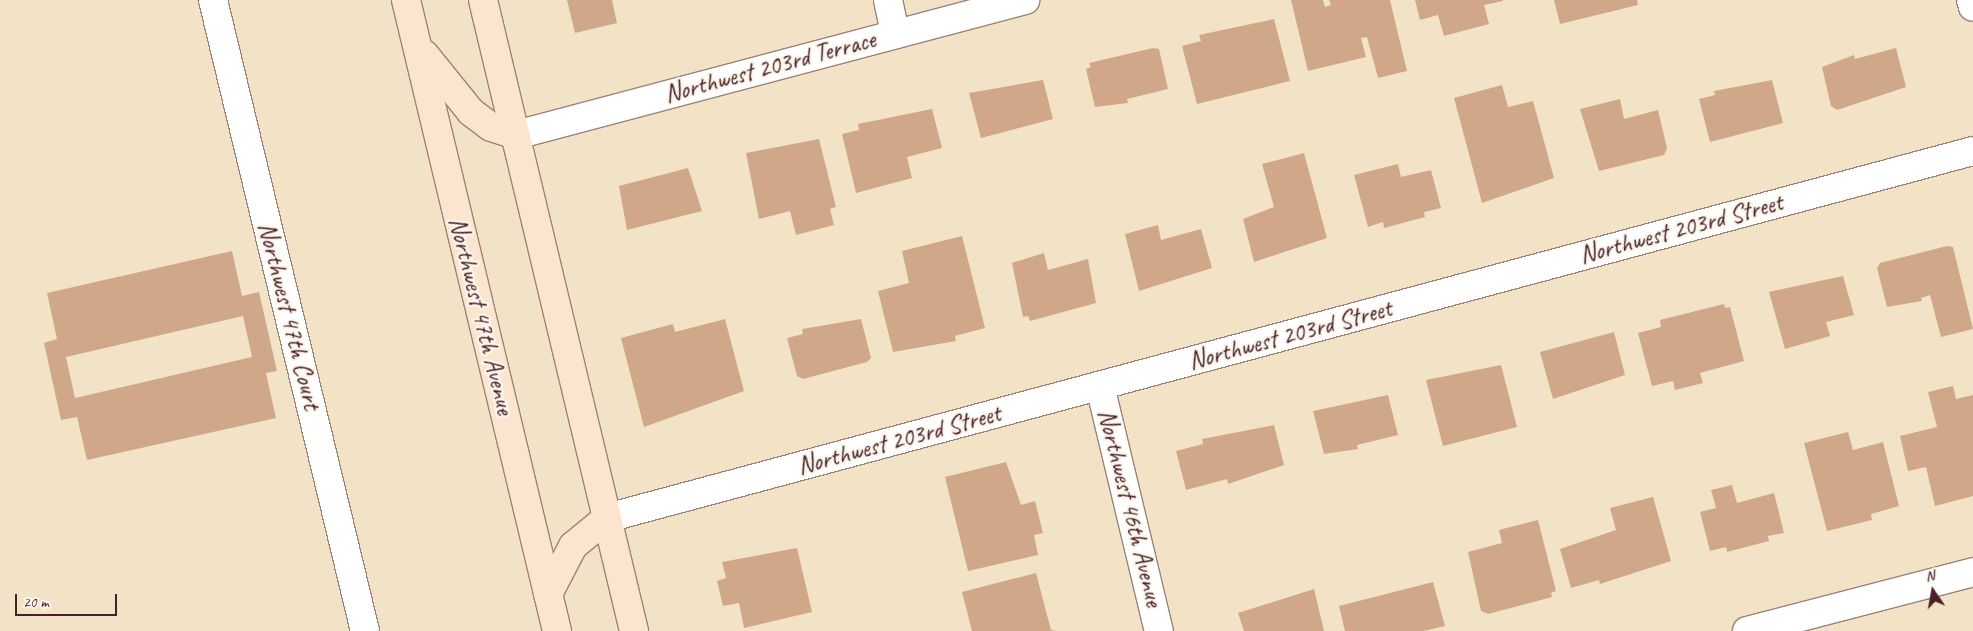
<!DOCTYPE html>
<style>
body{margin:0}
#map{position:relative;width:1973px;height:631px;overflow:hidden;background:#f2e3c7;font-family:Caveat,sans-serif}
div>[style]{position:absolute}
[style*='--x']{left:calc(var(--x)*1px);top:calc(var(--y)*1px);width:calc(var(--w)*1px);rotate:calc(var(--a)*1deg)}
.building>*{inset:0;background:#d0a889}
.roads{filter:drop-shadow(1px 0 #9e8179) drop-shadow(-1px 0 #9e8179) drop-shadow(0 1px #9e8179) drop-shadow(0 -1px #9e8179)}
.street>*{height:28px;margin:-14px;padding:0 14px;transform-origin:14px;border-radius:14px;background:#fff}
.secondary>*{height:28px;margin:-14px;padding:0 14px;transform-origin:14px;border-radius:14px;background:#fce5cf}
span{translate:-50% -50%;white-space:nowrap;text-align:center;line-height:1.15;-webkit-text-stroke:4.5px #fbf7ec;paint-order:stroke}
.street-label{font-size:25px;color:#4a1f2b}
.north{position:absolute;left:1908px;top:566px;width:50px;height:50px;-webkit-text-stroke:4px #fbf7ec;paint-order:stroke;rotate:348deg;font-size:14px;font-weight:700;line-height:20px;text-align:center;color:#4a1f2b}
.north::after{content:'';display:block;margin:auto;width:18px;height:22px;background:#4a1f2b;clip-path:polygon(50% 0,100% 100%,50% 72%,0 100%)}
.scale{position:absolute;left:15px;top:594px;width:102px;height:22px;box-sizing:border-box;border:2px solid #4a1f2b;border-top:0;padding-left:6px;font-size:15px;line-height:18px;white-space:nowrap;color:#4a1f2b;-webkit-text-stroke:4px #fbf7ec;paint-order:stroke}
</style>
<div id="map">
<div class="building">
<i style="clip-path:polygon(567px 0,612px 0,617px 23px,575px 33px)"></i>
<i style="clip-path:polygon(1291px 0,1323px 0,1325px 7px,1331px 5px,1329px 0,1390px 0,1407px 71px,1378px 78px,1367px 37px,1361px 38px,1366px 57px,1308px 71px)"></i>
<i style="clip-path:polygon(1415px 0,1503px 0,1503px 1px,1484px 5px,1489px 24px,1444px 36px,1438px 15px,1420px 20px)"></i>
<i style="clip-path:polygon(1554px 0,1637px 0,1638px 5px,1560px 24px)"></i>
<i style="clip-path:polygon(1274px 19px,1290px 81px,1197px 104px,1182px 46px,1201px 41px,1199px 35px)"></i>
<i style="clip-path:polygon(1153px 48px,1159px 49px,1168px 89px,1127px 99px,1128px 103px,1095px 107px,1086px 69px,1091px 67px,1089px 63px)"></i>
<i style="clip-path:polygon(1896px 48px,1906px 87px,1837px 110px,1831px 106px,1822px 67px,1854px 55px,1855px 59px)"></i>
<i style="clip-path:polygon(1043px 80px,1053px 119px,981px 138px,969px 93px)"></i>
<i style="clip-path:polygon(1772px 80px,1783px 123px,1710px 142px,1699px 99px,1715px 95px,1714px 91px)"></i>
<i style="clip-path:polygon(1502px 85px,1508px 107px,1533px 101px,1554px 178px,1482px 203px,1454px 98px)"></i>
<i style="clip-path:polygon(1620px 99px,1624px 119px,1658px 110px,1667px 148px,1664px 155px,1599px 171px,1580px 109px)"></i>
<i style="clip-path:polygon(932px 109px,942px 148px,907px 157px,912px 178px,856px 193px,842px 134px,859px 130px,858px 124px)"></i>
<i style="clip-path:polygon(819px 139px,836px 207px,830px 209px,834px 225px,796px 235px,790px 211px,759px 219px,746px 153px)"></i>
<i style="clip-path:polygon(1304px 153px,1327px 238px,1254px 262px,1243px 219px,1274px 207px,1262px 164px)"></i>
<i style="clip-path:polygon(1398px 164px,1401px 177px,1431px 170px,1441px 208px,1424px 212px,1425px 217px,1384px 228px,1383px 222px,1368px 227px,1354px 175px)"></i>
<i style="clip-path:polygon(688px 168px,702px 211px,627px 230px,619px 186px)"></i>
<i style="clip-path:polygon(1158px 225px,1161px 240px,1201px 229px,1212px 268px,1139px 291px,1125px 234px)"></i>
<i style="clip-path:polygon(962px 236px,985px 328px,955px 336px,956px 341px,893px 352px,878px 291px,909px 283px,902px 251px)"></i>
<i style="clip-path:polygon(1947px 246px,1953px 247px,1973px 329px,1941px 337px,1930px 295px,1921px 298px,1922px 301px,1887px 307px,1877px 268px,1880px 263px)"></i>
<i style="clip-path:polygon(evenodd,232px 251px,242px 296px,259px 292px,277px 371px,266px 373px,276px 418px,87px 460px,77px 417px,61px 420px,44px 343px,57px 339px,47px 293px,232px 251px,243px 316px,252px 357px,75px 398px,66px 357px,243px 316px)"></i>
<i style="clip-path:polygon(1044px 253px,1048px 270px,1088px 259px,1096px 303px,1030px 321px,1028px 316px,1023px 317px,1012px 263px)"></i>
<i style="clip-path:polygon(1843px 276px,1854px 315px,1826px 322px,1830px 336px,1785px 349px,1769px 292px)"></i>
<i style="clip-path:polygon(1724px 304px,1725px 308px,1730px 307px,1744px 361px,1700px 373px,1703px 383px,1675px 390px,1673px 381px,1652px 386px,1638px 333px,1661px 327px,1660px 320px)"></i>
<i style="clip-path:polygon(725px 319px,744px 391px,644px 427px,621px 338px,673px 324px,675px 332px)"></i>
<i style="clip-path:polygon(861px 319px,871px 358px,867px 362px,803px 379px,797px 376px,787px 338px,803px 334px,802px 329px)"></i>
<i style="clip-path:polygon(1614px 332px,1625px 375px,1553px 399px,1540px 352px)"></i>
<i style="clip-path:polygon(1501px 365px,1517px 427px,1443px 446px,1426px 380px)"></i>
<i style="clip-path:polygon(1953px 386px,1956px 399px,1973px 395px,1973px 496px,1935px 506px,1926px 467px,1908px 471px,1900px 436px,1937px 427px,1928px 392px)"></i>
<i style="clip-path:polygon(1388px 395px,1398px 435px,1357px 445px,1358px 449px,1324px 454px,1313px 411px)"></i>
<i style="clip-path:polygon(1274px 425px,1284px 465px,1228px 484px,1227px 479px,1186px 490px,1176px 451px,1203px 444px,1202px 439px)"></i>
<i style="clip-path:polygon(1848px 432px,1853px 450px,1883px 442px,1899px 506px,1871px 514px,1872px 520px,1827px 531px,1804px 443px)"></i>
<i style="clip-path:polygon(1006px 462px,1021px 505px,1035px 501px,1043px 533px,1034px 535px,1038px 555px,968px 571px,945px 477px)"></i>
<i style="clip-path:polygon(1732px 485px,1737px 503px,1774px 493px,1784px 533px,1768px 536px,1769px 541px,1727px 552px,1726px 547px,1710px 551px,1700px 512px,1716px 508px,1711px 490px)"></i>
<i style="clip-path:polygon(1653px 497px,1671px 561px,1600px 584px,1599px 580px,1571px 588px,1560px 549px,1616px 530px,1610px 508px)"></i>
<i style="clip-path:polygon(1538px 520px,1556px 591px,1551px 593px,1552px 597px,1488px 614px,1481px 611px,1468px 552px,1502px 543px,1499px 530px)"></i>
<i style="clip-path:polygon(797px 548px,812px 612px,744px 628px,739px 603px,723px 606px,717px 581px,726px 578px,722px 562px)"></i>
<i style="clip-path:polygon(1036px 573px,1051px 630px,1058px 631px,972px 631px,962px 592px)"></i>
<i style="clip-path:polygon(1433px 582px,1445px 626px,1424px 631px,1345px 631px,1339px 606px)"></i>
<i style="clip-path:polygon(1314px 589px,1324px 631px,1244px 631px,1238px 613px)"></i>
</div>
<div class="roads">
<div class="street">
<i style="--x:213;--y:0;--w:649;--a:76.46"></i>
<i style="--x:888;--y:0;--w:35;--a:78"></i>
<i style="--x:1971;--y:0;--w:7;--a:74"></i>
<i style="--x:516;--y:135;--w:527;--a:-14.85"></i>
<i style="--x:1100;--y:386;--w:252;--a:76.5"></i>
<i style="--x:607;--y:518;--w:1414;--a:-15.04"></i>
<i style="--x:1747;--y:631;--w:234;--a:-14.6"></i>
</div>
<div class="secondary">
<i style="--x:406;--y:0;--w:649;--a:76.54"></i>
<i style="--x:483;--y:0;--w:649;--a:76.54"></i>
<i style="--x:425;--y:55;--w:73;--a:51.1"></i>
<i style="--x:471;--y:112;--w:25;--a:37"></i>
<i style="--x:491;--y:127;--w:26;--a:18"></i>
<i style="--x:548;--y:594;--w:54;--a:-62.5"></i>
<i style="--x:573;--y:546;--w:44;--a:-39.5"></i>
</div>
</div>
<div class="street-label">
<span style="left:770px;top:67px;rotate:-15deg">Northwest 203rd Terrace</span>
<span style="left:1681px;top:229px;rotate:-15deg">Northwest 203rd Street</span>
<span style="left:289px;top:316px;rotate:76deg">Northwest 47th Court</span>
<span style="left:481px;top:316px;rotate:76deg">Northwest 47th Avenue</span>
<span style="left:1290px;top:335px;rotate:-15deg">Northwest 203rd Street</span>
<span style="left:899px;top:440px;rotate:-15deg">Northwest 203rd Street</span>
<span style="left:1130px;top:508px;rotate:76deg">Northwest 46th Avenue</span>
</div>
<div class="north">N</div>
<div class="scale">20 m</div>
</div>
